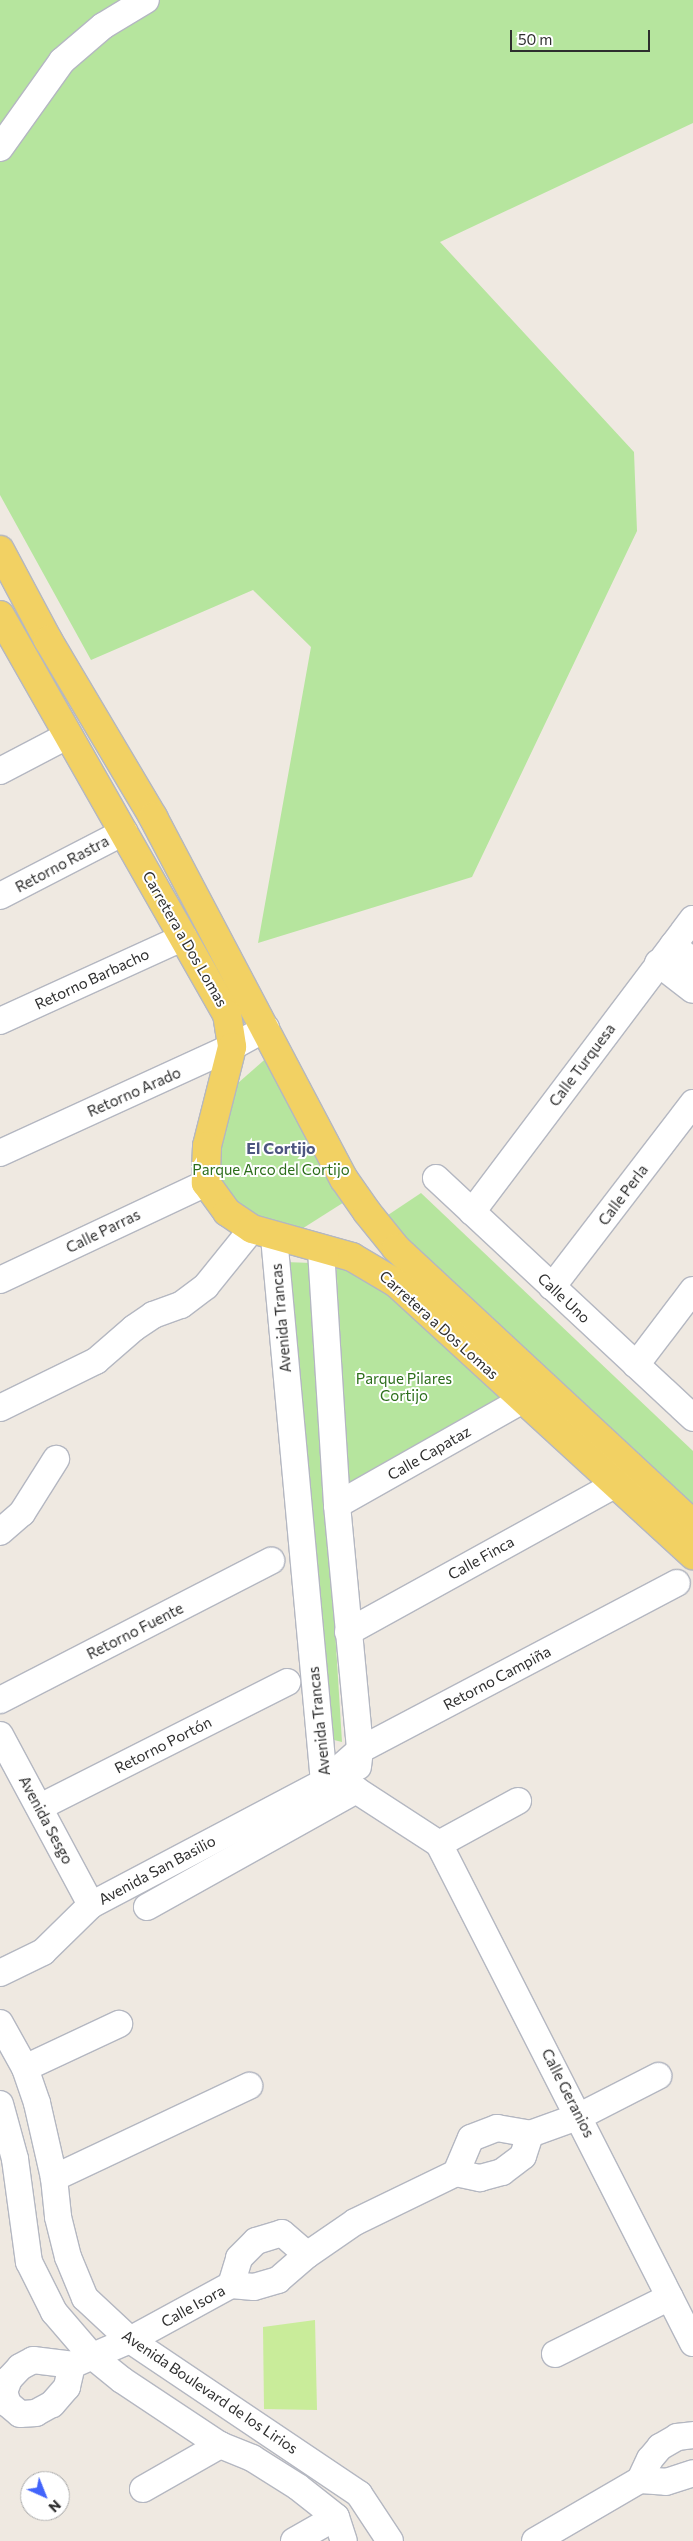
<!DOCTYPE html>
<meta charset="utf-8">
<style>
body{margin:0}
#map{position:relative;width:693px;height:2541px;overflow:hidden;background:#efe9e1;font-family:Commissioner,sans-serif}
div>[style]{position:absolute}
[style*='--x']{left:calc(var(--x)*1px);top:calc(var(--y)*1px);width:calc(var(--w)*1px);rotate:calc(var(--a)*1deg)}
.green>*{inset:0;background:#b6e59e}
.pitch>*{inset:0;background:#c9ec9a}
.roads{filter:drop-shadow(1px 0 #b4b7c1) drop-shadow(-1px 0 #b4b7c1) drop-shadow(0 1px #b4b7c1) drop-shadow(0 -1px #b4b7c1)}
.minor>*{height:26px;margin:-13px;padding:0 13px;transform-origin:13px;border-radius:13px;background:#fff}
.major>*{height:28px;margin:-14px;padding:0 14px;transform-origin:14px;border-radius:14px;background:#f2d163}
span{translate:-50% -50%;white-space:nowrap;text-align:center;line-height:1.15;-webkit-text-stroke:4px #fff;paint-order:stroke}
.street-label{font-size:15px;color:#2e2e2e}
.park-label{font-size:15px;color:#2c6e1b}
.neighbourhood-label{font-size:16px;color:#4d5680;font-weight:700}
.north{position:absolute;left:20px;top:2471px;width:50px;height:50px;box-sizing:border-box;background:#fff;border:1px solid #ababab;border-radius:50%;rotate:136deg;font-size:14px;font-weight:700;line-height:20px;text-align:center;color:#2e2e2e}
.north::after{content:'';display:block;margin:auto;width:18px;height:22px;background:#4264fb;clip-path:polygon(50% 0,100% 100%,50% 72%,0 100%)}
.scale{position:absolute;left:510px;top:30px;width:140px;height:22px;box-sizing:border-box;border:2px solid #2e2e2e;border-top:0;padding-left:6px;font-size:15px;line-height:18px;white-space:nowrap;color:#2e2e2e;-webkit-text-stroke:4px #fff;paint-order:stroke}
</style>
<div id="map">
<div class="green">
<i style="clip-path:polygon(0 0,693px 0,693px 123px,440px 242px,634px 452px,637px 531px,472px 877px,258px 943px,311px 647px,253px 590px,91px 660px,0 495px)"></i>
<i style="clip-path:polygon(271px 1054px,349px 1199px,297px 1232px,246px 1224px,215px 1187px,218px 1143px,238px 1083px)"></i>
<i style="clip-path:polygon(421px 1193px,693px 1451px,693px 1511px,382px 1219px)"></i>
<i style="clip-path:polygon(336px 1260px,383px 1282px,508px 1400px,348px 1483px)"></i>
<i style="clip-path:polygon(285px 1262px,312px 1263px,342px 1742px,326px 1738px)"></i>
</div>
<div class="pitch">
<i style="clip-path:polygon(315px 2320px,317px 2410px,264px 2409px,263px 2327px)"></i>
</div>
<div class="roads">
<div class="minor">
<i style="--x:0;--y:148;--w:107;--a:-54.5"></i>
<i style="--x:62;--y:61;--w:54;--a:-40.5"></i>
<i style="--x:103;--y:26;--w:50;--a:-31.2"></i>
<i style="--x:0;--y:771;--w:76;--a:-27.6"></i>
<i style="--x:0;--y:896;--w:140;--a:-27.3"></i>
<i style="--x:673;--y:945;--w:26;--a:40"></i>
<i style="--x:658;--y:963;--w:44;--a:37.6"></i>
<i style="--x:0;--y:1021;--w:202;--a:-24.5"></i>
<i style="--x:0;--y:1153;--w:255;--a:-24.6"></i>
<i style="--x:232;--y:1047;--w:39;--a:-29"></i>
<i style="--x:436;--y:1178;--w:352;--a:43"></i>
<i style="--x:472;--y:1212;--w:367;--a:-53"></i>
<i style="--x:274;--y:1237;--w:547;--a:84.76"></i>
<i style="--x:324;--y:1782;--w:33;--a:14"></i>
<i style="--x:356;--y:1790;--w:99;--a:33"></i>
<i style="--x:439;--y:1844;--w:560;--a:63.02"></i>
<i style="--x:321;--y:1250;--w:256;--a:86.4"></i>
<i style="--x:337;--y:1505;--w:246;--a:84.6"></i>
<i style="--x:360;--y:1750;--w:17;--a:97"></i>
<i style="--x:0;--y:1280;--w:228;--a:-25.2"></i>
<i style="--x:552;--y:1287;--w:232;--a:-52.5"></i>
<i style="--x:636;--y:1365;--w:94;--a:-52.8"></i>
<i style="--x:0;--y:1408;--w:107;--a:-26.1"></i>
<i style="--x:96;--y:1361;--w:50;--a:-41"></i>
<i style="--x:134;--y:1328;--w:23;--a:-34"></i>
<i style="--x:153;--y:1315;--w:30;--a:-20"></i>
<i style="--x:181;--y:1305;--w:31;--a:-37"></i>
<i style="--x:206;--y:1286;--w:73;--a:-51.1"></i>
<i style="--x:337;--y:1505;--w:211;--a:-29.5"></i>
<i style="--x:0;--y:1532;--w:29;--a:-41"></i>
<i style="--x:22;--y:1513;--w:64;--a:-57.8"></i>
<i style="--x:348;--y:1632;--w:304;--a:-28.9"></i>
<i style="--x:0;--y:1700;--w:305;--a:-27.2"></i>
<i style="--x:0;--y:1735;--w:193;--a:61.8"></i>
<i style="--x:40;--y:1807;--w:277;--a:-26.8"></i>
<i style="--x:439;--y:1844;--w:90;--a:-28.6"></i>
<i style="--x:147;--y:1907;--w:240;--a:-29.2"></i>
<i style="--x:0;--y:1973;--w:48;--a:-26"></i>
<i style="--x:43;--y:1952;--w:67;--a:-44.4"></i>
<i style="--x:91;--y:1905;--w:263;--a:-27.8"></i>
<i style="--x:324;--y:1782;--w:48;--a:-41.6"></i>
<i style="--x:360;--y:1750;--w:358;--a:-27.8"></i>
<i style="--x:0;--y:2023;--w:51;--a:60.9"></i>
<i style="--x:25;--y:2068;--w:37;--a:71"></i>
<i style="--x:37;--y:2103;--w:77;--a:77.2"></i>
<i style="--x:54;--y:2178;--w:39;--a:84"></i>
<i style="--x:58;--y:2217;--w:41;--a:76"></i>
<i style="--x:68;--y:2257;--w:44;--a:67.5"></i>
<i style="--x:85;--y:2298;--w:62;--a:43"></i>
<i style="--x:130;--y:2340;--w:276;--a:33.9"></i>
<i style="--x:359;--y:2494;--w:56;--a:56.6"></i>
<i style="--x:25;--y:2068;--w:104;--a:-25.1"></i>
<i style="--x:0;--y:2104;--w:57;--a:74.7"></i>
<i style="--x:15;--y:2159;--w:104;--a:82.3"></i>
<i style="--x:29;--y:2262;--w:56;--a:63.4"></i>
<i style="--x:54;--y:2312;--w:57;--a:49.3"></i>
<i style="--x:91;--y:2355;--w:40;--a:39"></i>
<i style="--x:122;--y:2380;--w:118;--a:33.6"></i>
<i style="--x:220;--y:2445;--w:35;--a:22"></i>
<i style="--x:252;--y:2458;--w:54;--a:32.2"></i>
<i style="--x:298;--y:2487;--w:48;--a:38.3"></i>
<i style="--x:336;--y:2517;--w:25;--a:72"></i>
<i style="--x:456;--y:2173;--w:38;--a:-67"></i>
<i style="--x:471;--y:2138;--w:28;--a:-21"></i>
<i style="--x:497;--y:2128;--w:34;--a:10"></i>
<i style="--x:54;--y:2178;--w:216;--a:-25.3"></i>
<i style="--x:231;--y:2285;--w:28;--a:-73"></i>
<i style="--x:239;--y:2258;--w:24;--a:-45"></i>
<i style="--x:256;--y:2241;--w:27;--a:-17"></i>
<i style="--x:282;--y:2233;--w:33;--a:41"></i>
<i style="--x:555;--y:2354;--w:128;--a:-26.4"></i>
<i style="--x:33;--y:2360;--w:39;--a:7"></i>
<i style="--x:72;--y:2365;--w:23;--a:103"></i>
<i style="--x:67;--y:2387;--w:23;--a:131"></i>
<i style="--x:52;--y:2404;--w:18;--a:151"></i>
<i style="--x:36;--y:2413;--w:16;--a:176"></i>
<i style="--x:20;--y:2414;--w:16;--a:-140"></i>
<i style="--x:8;--y:2404;--w:13;--a:-108"></i>
<i style="--x:4;--y:2392;--w:14;--a:-69"></i>
<i style="--x:9;--y:2379;--w:16;--a:-47"></i>
<i style="--x:20;--y:2367;--w:15;--a:-28"></i>
<i style="--x:72;--y:2365;--w:63;--a:-23.3"></i>
<i style="--x:130;--y:2340;--w:115;--a:-28.6"></i>
<i style="--x:231;--y:2285;--w:23;--a:5"></i>
<i style="--x:254;--y:2287;--w:25;--a:-16"></i>
<i style="--x:278;--y:2280;--w:38;--a:-41"></i>
<i style="--x:307;--y:2255;--w:58;--a:-34.5"></i>
<i style="--x:355;--y:2222;--w:112;--a:-25.9"></i>
<i style="--x:456;--y:2173;--w:25;--a:12"></i>
<i style="--x:480;--y:2178;--w:23;--a:-15"></i>
<i style="--x:502;--y:2172;--w:26;--a:-37"></i>
<i style="--x:523;--y:2156;--w:23;--a:-72"></i>
<i style="--x:530;--y:2134;--w:53;--a:-19.8"></i>
<i style="--x:580;--y:2116;--w:88;--a:-27.1"></i>
<i style="--x:640;--y:2480;--w:26;--a:4"></i>
<i style="--x:666;--y:2482;--w:28;--a:-18"></i>
<i style="--x:143;--y:2489;--w:89;--a:-29.7"></i>
<i style="--x:294;--y:2541;--w:48;--a:-29.7"></i>
<i style="--x:535;--y:2541;--w:121;--a:-30.2"></i>
<i style="--x:640;--y:2480;--w:23;--a:-65"></i>
<i style="--x:650;--y:2459;--w:16;--a:-50"></i>
<i style="--x:660;--y:2447;--w:20;--a:-30"></i>
<i style="--x:677;--y:2437;--w:16;--a:-7"></i>
</div>
<div class="major">
<i style="--x:0;--y:550;--w:102;--a:61.9"></i>
<i style="--x:48;--y:640;--w:206;--a:59.3"></i>
<i style="--x:153;--y:817;--w:409;--a:62.2"></i>
<i style="--x:344;--y:1179;--w:40;--a:55.1"></i>
<i style="--x:367;--y:1212;--w:46;--a:51.1"></i>
<i style="--x:396;--y:1248;--w:405;--a:42.9"></i>
<i style="--x:0;--y:615;--w:459;--a:60.4"></i>
<i style="--x:227;--y:1014;--w:33;--a:81"></i>
<i style="--x:232;--y:1047;--w:102;--a:104.2"></i>
<i style="--x:207;--y:1146;--w:37;--a:92"></i>
<i style="--x:206;--y:1183;--w:36;--a:54"></i>
<i style="--x:227;--y:1212;--w:30;--a:34"></i>
<i style="--x:252;--y:1229;--w:104;--a:15.6"></i>
<i style="--x:352;--y:1257;--w:51;--a:30.6"></i>
<i style="--x:396;--y:1283;--w:403;--a:42.5"></i>
</div>
</div>
<div class="street-label">
<span style="left:62px;top:864px;rotate:-28deg">Retorno Rastra</span>
<span style="left:185px;top:939px;rotate:60deg">Carretera a Dos Lomas</span>
<span style="left:92px;top:979px;rotate:-25deg">Retorno Barbacho</span>
<span style="left:582px;top:1065px;rotate:-53deg">Calle Turquesa</span>
<span style="left:134px;top:1092px;rotate:-24deg">Retorno Arado</span>
<span style="left:623px;top:1195px;rotate:-53deg">Calle Perla</span>
<span style="left:103px;top:1231px;rotate:-26deg">Calle Parras</span>
<span style="left:564px;top:1298px;rotate:43deg">Calle Uno</span>
<span style="left:281px;top:1318px;rotate:-95deg">Avenida Trancas</span>
<span style="left:439px;top:1325px;rotate:42deg">Carretera a Dos Lomas</span>
<span style="left:429px;top:1453px;rotate:-30deg">Calle Capataz</span>
<span style="left:481px;top:1558px;rotate:-29deg">Calle Finca</span>
<span style="left:135px;top:1631px;rotate:-27deg">Retorno Fuente</span>
<span style="left:497px;top:1678px;rotate:-28deg">Retorno Campiña</span>
<span style="left:319px;top:1721px;rotate:-96deg">Avenida Trancas</span>
<span style="left:163px;top:1745px;rotate:-27deg">Retorno Portón</span>
<span style="left:46px;top:1820px;rotate:62deg">Avenida Sesgo</span>
<span style="left:157px;top:1870px;rotate:-28deg">Avenida San Basilio</span>
<span style="left:568px;top:2093px;rotate:63deg">Calle Geranios</span>
<span style="left:193px;top:2306px;rotate:-29deg">Calle Isora</span>
<span style="left:210px;top:2392px;rotate:34deg">Avenida Boulevard de los Lirios</span>
</div>
<div class="park-label">
<span style="left:271px;top:1170px">Parque Arco del Cortijo</span>
<span style="left:404px;top:1387px">Parque Pilares<br>Cortijo</span>
</div>
<div class="neighbourhood-label">
<span style="left:281px;top:1148px">El Cortijo</span>
</div>
<div class="north">N</div>
<div class="scale">50 m</div>
</div>
